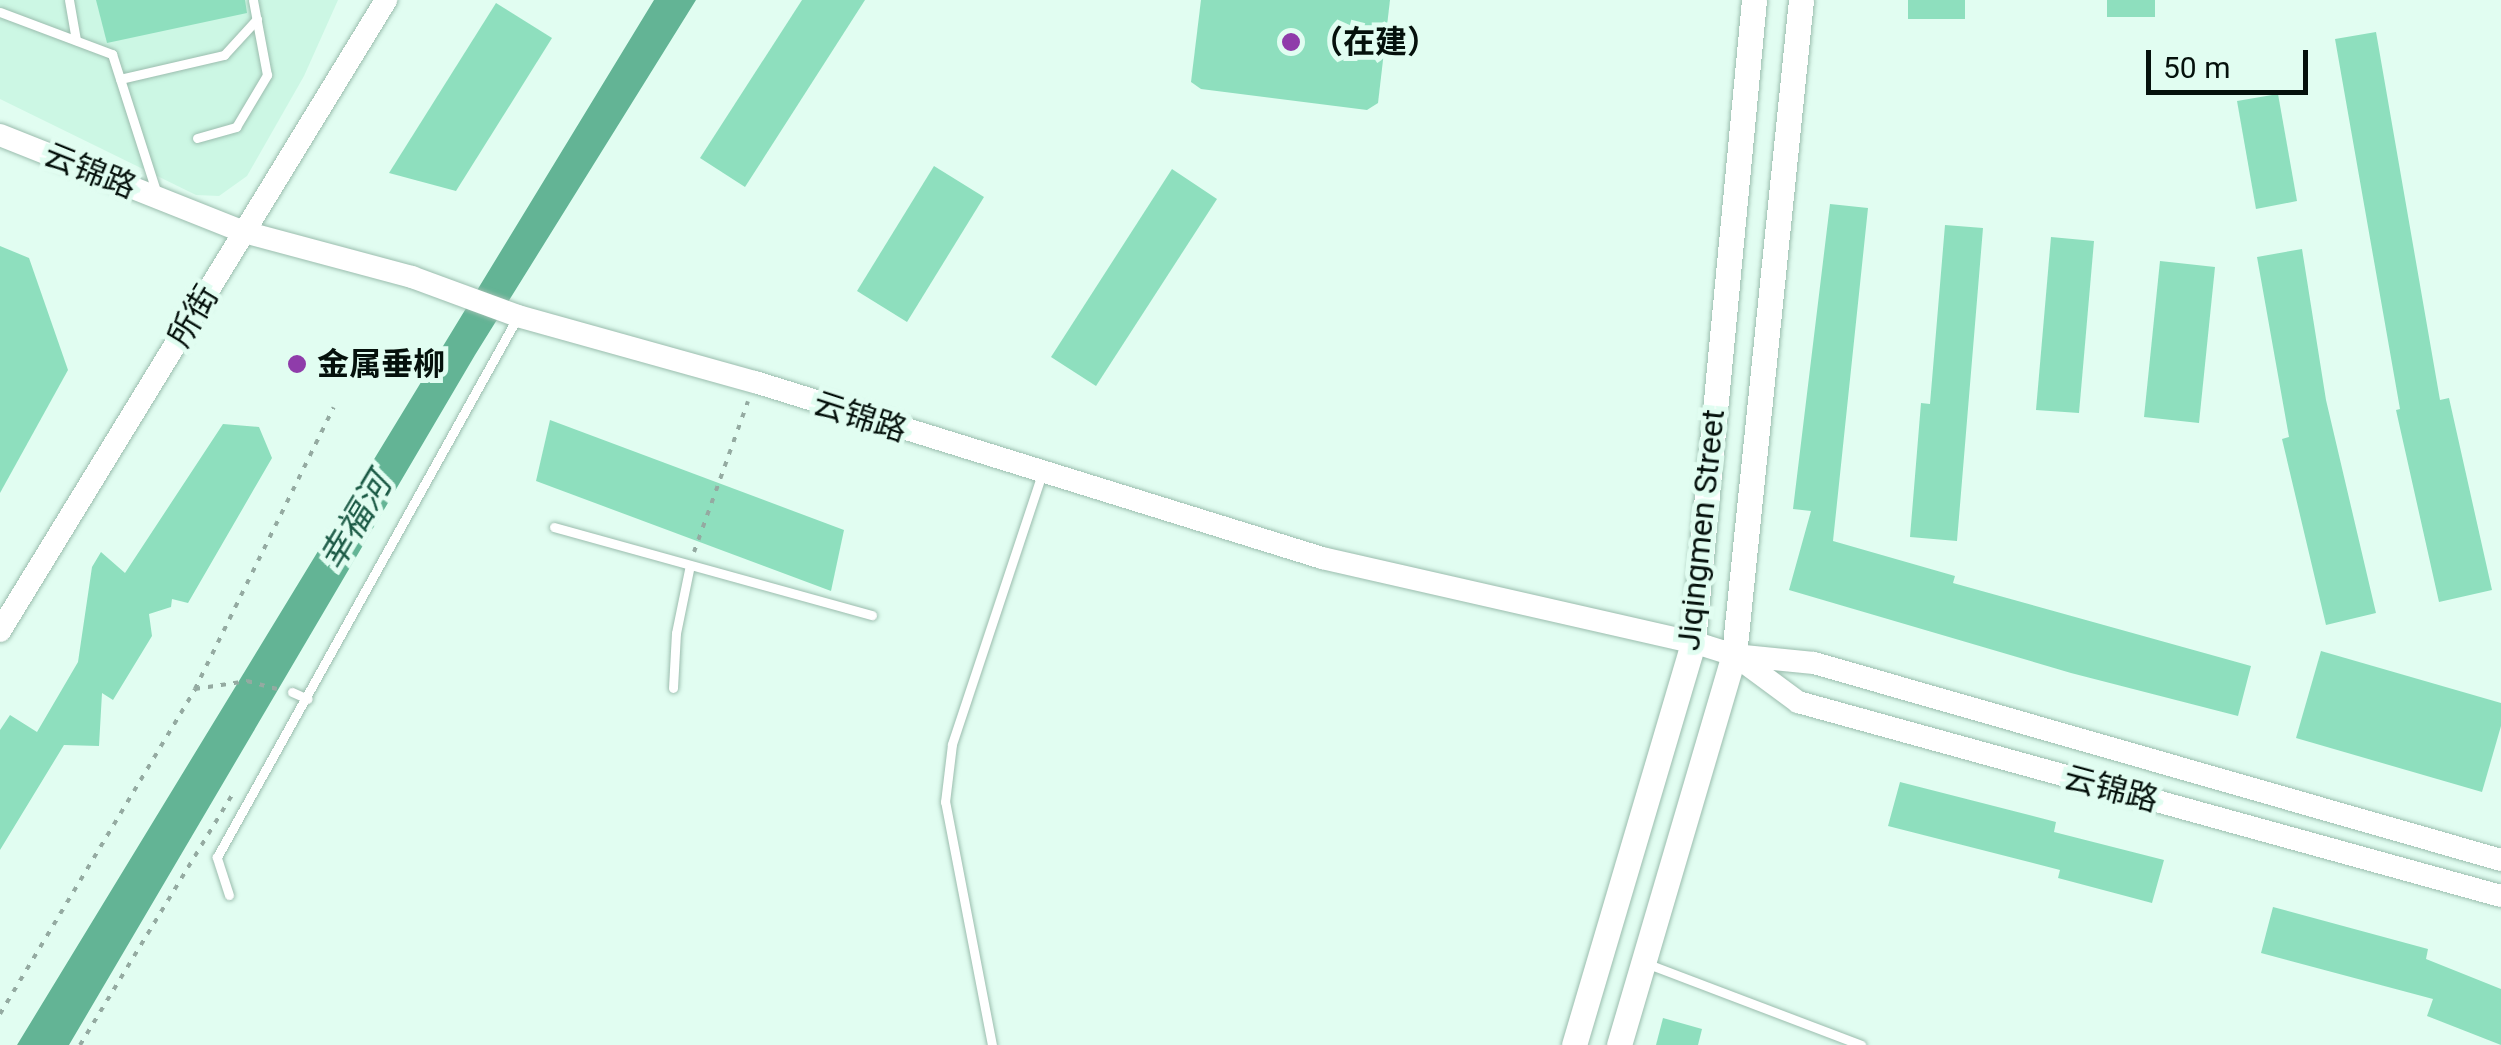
<!DOCTYPE html>
<meta charset="utf-8">
<style>
body{margin:0}
#map{position:relative;width:2501px;height:1045px;overflow:hidden;background:#e1fdf1;font-family:Roboto,"Noto Sans SC",sans-serif}
div>[style]{position:absolute}
[style*='--x']{left:calc(var(--x)*1px);top:calc(var(--y)*1px);width:calc(var(--w)*1px);rotate:calc(var(--a)*1deg)}
.built>*{inset:0;background:#ccf7e4}
.water>*{inset:0;background:#63b495}
.building>*{inset:0;background:#8edfbe}
.path>*{height:4px;margin-top:-2px;transform-origin:0;background:repeating-linear-gradient(90deg,#94aaa1 0 5px,transparent 0 13px)}
.roads{filter:drop-shadow(0 0 2px #9bbdae) drop-shadow(0 0 2px #9bbdae)}
.service>*{height:9px;margin:-4.5px;padding:0 4.5px;transform-origin:4.5px;border-radius:4.5px;background:#fff}
.tertiary>*{height:22px;margin:-11px;padding:0 11px;transform-origin:11px;border-radius:11px;background:#fff}
.secondary>*{height:25px;margin:-12.5px;padding:0 12.5px;transform-origin:12.5px;border-radius:12.5px;background:#fff}
.dots>*{width:28px;height:28px;translate:-50% -50%;box-sizing:border-box;border:5px solid #e1fdf1;border-radius:50%}
span{translate:-50% -50%;white-space:nowrap;text-align:center;line-height:1.15;-webkit-text-stroke:10px #e1fdf1;paint-order:stroke}
.poi-label{font-size:32px;color:#05110c;font-weight:700}
.left{translate:0 -50%;text-align:left}
.street-label{font-size:32px;color:#05110c}
.water-label{font-size:35px;color:#1b5a45;font-style:italic}
.scale{position:absolute;left:2146px;top:50px;width:162px;height:45px;box-sizing:border-box;border:5px solid #05110c;border-top:0;padding-left:12px;font-size:30px;line-height:35px;white-space:nowrap;color:#05110c;-webkit-text-stroke:8px #e1fdf1;paint-order:stroke}
</style>
<div id="map">
<div class="built">
<div style="clip-path:polygon(0 0,338px 0,304px 76px,247px 176px,219px 196px,196px 195px,0 99px)"></div>
</div>
<div class="water">
<div style="clip-path:polygon(654px 0,696px 0,475px 355px,69px 1045px,17px 1045px)"></div>
</div>
<div class="building">
<div style="clip-path:polygon(96px 0,245px 0,247px 13px,107px 43px)"></div>
<div style="clip-path:polygon(802px 0,865px 0,745px 187px,700px 158px)"></div>
<div style="clip-path:polygon(1201px 0,1390px 0,1378px 103px,1367px 110px,1201px 89px,1191px 82px)"></div>
<div style="clip-path:polygon(1908px 0,1965px 0,1965px 19px,1908px 19px)"></div>
<div style="clip-path:polygon(2107px 0,2155px 0,2155px 17px,2107px 17px)"></div>
<div style="clip-path:polygon(496px 3px,552px 38px,456px 191px,389px 173px)"></div>
<div style="clip-path:polygon(2376px 32px,2440px 400px,2449px 398px,2492px 590px,2439px 602px,2396px 410px,2400px 409px,2335px 39px)"></div>
<div style="clip-path:polygon(2278px 94px,2297px 201px,2256px 209px,2237px 101px)"></div>
<div style="clip-path:polygon(934px 166px,984px 197px,907px 322px,857px 291px)"></div>
<div style="clip-path:polygon(1172px 169px,1217px 199px,1096px 386px,1051px 357px)"></div>
<div style="clip-path:polygon(1830px 204px,1868px 208px,1833px 541px,1955px 576px,1953px 583px,2251px 666px,2238px 716px,2071px 673px,1789px 590px,1811px 511px,1793px 509px)"></div>
<div style="clip-path:polygon(1945px 225px,1983px 228px,1957px 541px,1910px 537px,1921px 403px,1930px 404px)"></div>
<div style="clip-path:polygon(2051px 237px,2094px 241px,2079px 413px,2036px 410px)"></div>
<div style="clip-path:polygon(0 246px,29px 258px,68px 370px,0 493px)"></div>
<div style="clip-path:polygon(2302px 249px,2326px 400px,2376px 613px,2326px 625px,2282px 439px,2289px 437px,2257px 257px)"></div>
<div style="clip-path:polygon(2160px 261px,2215px 267px,2199px 423px,2144px 417px)"></div>
<div style="clip-path:polygon(550px 420px,844px 530px,831px 591px,536px 481px)"></div>
<div style="clip-path:polygon(223px 424px,259px 427px,272px 458px,188px 603px,172px 599px,171px 607px,149px 614px,152px 636px,113px 700px,102px 693px,99px 746px,64px 745px,0 850px,0 730px,10px 715px,37px 732px,78px 662px,92px 567px,101px 552px,125px 573px)"></div>
<div style="clip-path:polygon(2321px 651px,2501px 703px,2501px 726px,2482px 792px,2296px 738px)"></div>
<div style="clip-path:polygon(1900px 782px,2056px 822px,2054px 832px,2164px 860px,2152px 903px,2058px 878px,2060px 870px,1888px 826px)"></div>
<div style="clip-path:polygon(2273px 907px,2428px 949px,2426px 959px,2501px 989px,2501px 1045px,2427px 1016px,2433px 999px,2261px 953px)"></div>
<div style="clip-path:polygon(1663px 1018px,1702px 1029px,1698px 1045px,1656px 1045px)"></div>
</div>
<div class="path">
<div style="--x:694;--y:552;--w:160;--a:-70.3"></div>
<div style="--x:195;--y:689;--w:53;--a:-8.7"></div>
<div style="--x:247;--y:681;--w:31;--a:15"></div>
<div style="--x:0;--y:1014;--w:379;--a:-59"></div>
<div style="--x:195;--y:689;--w:314;--a:-63.8"></div>
<div style="--x:80;--y:1045;--w:295;--a:-58.7"></div>
</div>
<div class="roads">
<div class="service">
<div style="--x:69;--y:0;--w:41;--a:80.1"></div>
<div style="--x:0;--y:12;--w:120;--a:20.6"></div>
<div style="--x:112;--y:54;--w:147;--a:72.2"></div>
<div style="--x:120;--y:79;--w:107;--a:-13"></div>
<div style="--x:224;--y:55;--w:49;--a:-47.5"></div>
<div style="--x:197;--y:138;--w:41;--a:-15.8"></div>
<div style="--x:236;--y:127;--w:61;--a:-59.2"></div>
<div style="--x:267;--y:75;--w:76;--a:-100.6"></div>
<div style="--x:554;--y:527;--w:330;--a:15.5"></div>
<div style="--x:673;--y:688;--w:55;--a:-86.9"></div>
<div style="--x:676;--y:633;--w:69;--a:-78.4"></div>
<div style="--x:292;--y:692;--w:17;--a:24"></div>
<div style="--x:229;--y:895;--w:40;--a:-108"></div>
<div style="--x:217;--y:857;--w:617;--a:-60.9"></div>
<div style="--x:1648;--y:964;--w:228;--a:20.8"></div>
<div style="--x:992;--y:1045;--w:248;--a:-100.9"></div>
<div style="--x:945;--y:802;--w:58;--a:-83.1"></div>
<div style="--x:952;--y:744;--w:285;--a:-71.6"></div>
</div>
<div class="tertiary">
<div style="--x:0;--y:135;--w:263;--a:21.7"></div>
<div style="--x:244;--y:232;--w:174;--a:15"></div>
<div style="--x:412;--y:277;--w:113;--a:20.2"></div>
<div style="--x:518;--y:316;--w:246;--a:15.6"></div>
<div style="--x:755;--y:382;--w:594;--a:17.24"></div>
<div style="--x:1322;--y:558;--w:380;--a:12.8"></div>
<div style="--x:1693;--y:642;--w:43;--a:17.6"></div>
<div style="--x:1734;--y:655;--w:80;--a:5.7"></div>
<div style="--x:1814;--y:663;--w:715;--a:16"></div>
<div style="--x:0;--y:631;--w:740;--a:-58.54"></div>
<div style="--x:1737;--y:657;--w:76;--a:36.4"></div>
<div style="--x:1798;--y:702;--w:729;--a:15.43"></div>
</div>
<div class="secondary">
<div style="--x:1574;--y:1045;--w:420;--a:-73.5"></div>
<div style="--x:1693;--y:642;--w:645;--a:-84.57"></div>
<div style="--x:1619;--y:1045;--w:407;--a:-73.6"></div>
<div style="--x:1734;--y:655;--w:658;--a:-84.16"></div>
</div>
</div>
<div class="dots">
<div style="left:1291px;top:42px;background:#8f3caa"></div>
<div style="left:297px;top:364px;background:#8f3caa"></div>
</div>
<div class="poi-label">
<span class="left" style="left:1311px;top:42px">（在建）</span>
<span class="left" style="left:317px;top:364px">金属垂柳</span>
</div>
<div class="street-label">
<span style="left:90px;top:171px;rotate:22deg">云锦路</span>
<span style="left:193px;top:316px;rotate:-59deg">所街</span>
<span style="left:860px;top:417px;rotate:18deg">云锦路</span>
<span style="left:1701px;top:530px;rotate:-84deg">Jiqingmen Street</span>
<span style="left:2111px;top:789px;rotate:15deg">云锦路</span>
</div>
<div class="water-label">
<span style="left:356px;top:522px;rotate:-59deg">幸福河</span>
</div>
<div class="scale">50 m</div>
</div>
